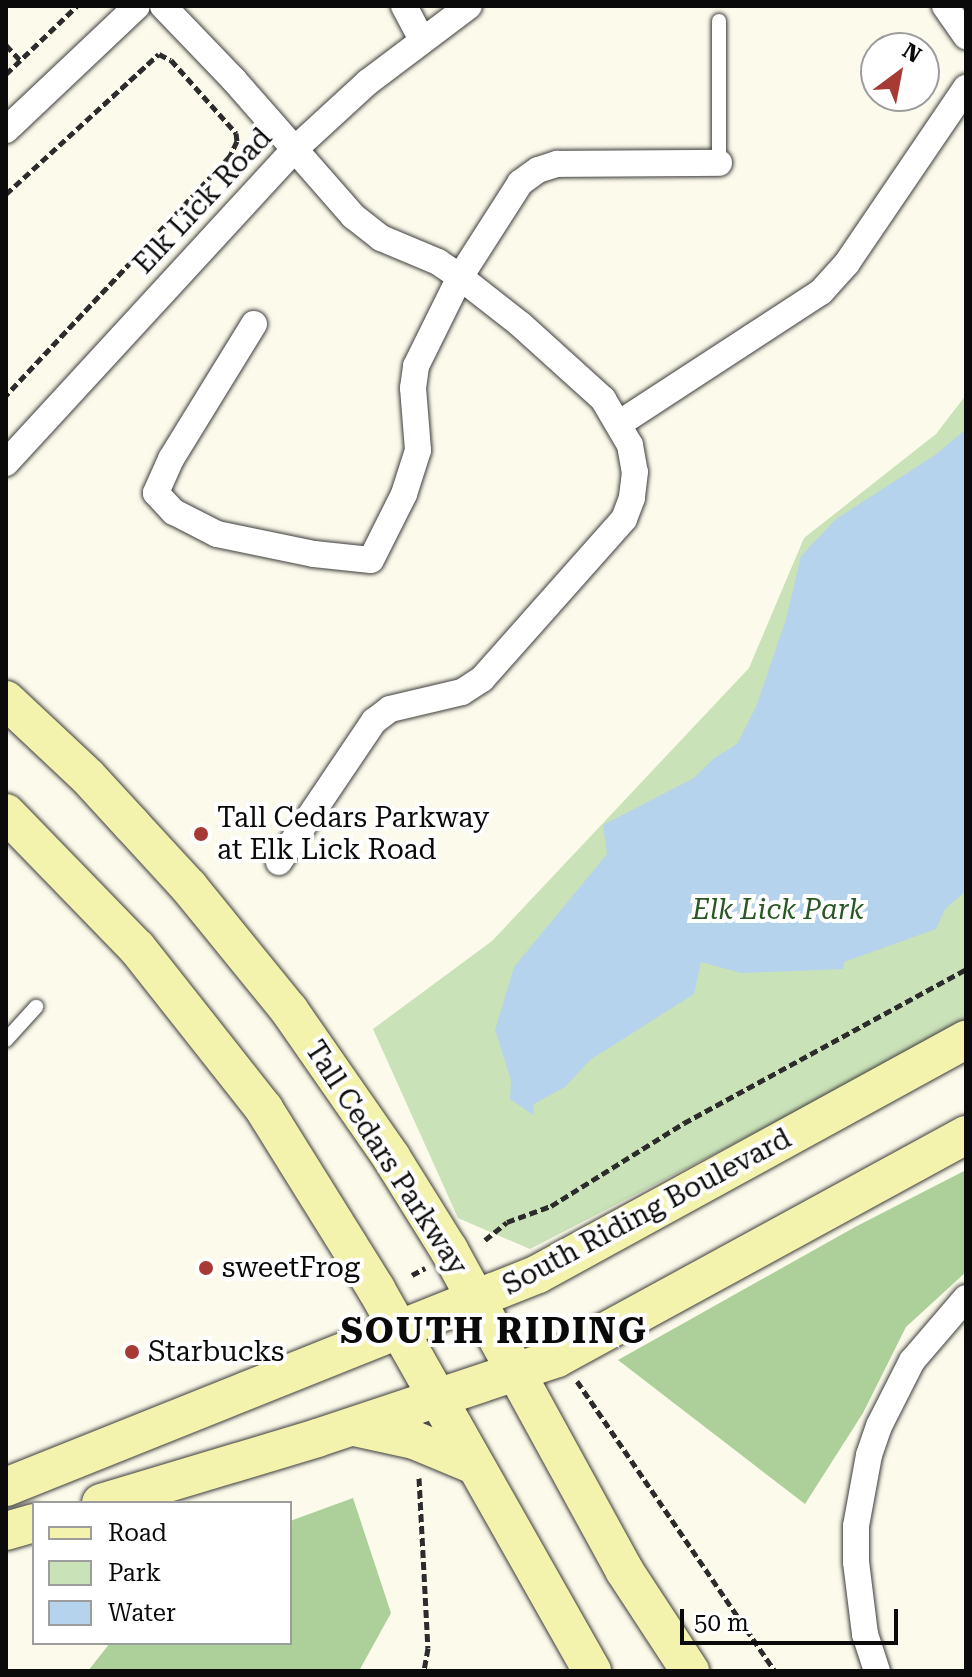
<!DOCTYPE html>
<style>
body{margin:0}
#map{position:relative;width:972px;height:1677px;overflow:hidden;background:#fcfaea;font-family:"Roboto Serif",serif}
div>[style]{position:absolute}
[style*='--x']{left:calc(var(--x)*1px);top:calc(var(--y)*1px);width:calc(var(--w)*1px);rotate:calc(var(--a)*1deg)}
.green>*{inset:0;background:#cae2b8}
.forest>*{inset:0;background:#add09a}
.water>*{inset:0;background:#b5d3ed}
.path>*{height:5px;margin-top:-2.5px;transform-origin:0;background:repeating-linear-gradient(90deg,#2c2c2c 0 8px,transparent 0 12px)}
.roads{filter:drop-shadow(0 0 2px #3d3d3d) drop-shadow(0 0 2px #3d3d3d)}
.lane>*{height:14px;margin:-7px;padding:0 7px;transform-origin:7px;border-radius:7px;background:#fff}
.street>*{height:26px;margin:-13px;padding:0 13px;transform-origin:13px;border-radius:13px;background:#fff}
.secondary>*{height:38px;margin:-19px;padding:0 19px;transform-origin:19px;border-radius:19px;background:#f4f3ad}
.dots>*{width:22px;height:22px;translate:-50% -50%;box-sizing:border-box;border:4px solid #fff;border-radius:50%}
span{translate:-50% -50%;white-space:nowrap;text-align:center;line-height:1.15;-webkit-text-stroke:8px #fff;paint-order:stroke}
.street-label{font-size:28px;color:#0a0a0a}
.poi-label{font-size:28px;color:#0a0a0a}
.left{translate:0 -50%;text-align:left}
.park-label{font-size:28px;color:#2a5824;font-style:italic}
.district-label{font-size:36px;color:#0a0a0a;font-weight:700;letter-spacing:2px}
.frame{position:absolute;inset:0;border:8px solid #0a0a0a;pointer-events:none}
.legend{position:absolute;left:32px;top:1501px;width:260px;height:144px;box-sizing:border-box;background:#fff;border:2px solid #9d9d9d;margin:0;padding:10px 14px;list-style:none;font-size:24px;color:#0a0a0a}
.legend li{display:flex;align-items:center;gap:16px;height:40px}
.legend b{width:40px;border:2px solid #9d9d9d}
.north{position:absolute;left:860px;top:32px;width:80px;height:80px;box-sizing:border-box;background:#fff;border:2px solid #9d9d9d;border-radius:50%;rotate:32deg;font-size:22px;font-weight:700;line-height:32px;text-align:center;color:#0a0a0a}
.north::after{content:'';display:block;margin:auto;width:28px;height:36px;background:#a73a35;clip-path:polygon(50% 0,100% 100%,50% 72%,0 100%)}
.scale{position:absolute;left:680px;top:1609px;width:218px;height:36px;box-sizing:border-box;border:4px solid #0a0a0a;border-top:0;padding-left:10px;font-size:24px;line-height:28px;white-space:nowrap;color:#0a0a0a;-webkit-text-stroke:6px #fff;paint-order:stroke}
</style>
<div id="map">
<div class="green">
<div style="clip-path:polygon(966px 395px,966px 1024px,530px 1249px,458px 1218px,373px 1029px,492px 941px,749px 668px,804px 538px,936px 434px)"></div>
</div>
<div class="forest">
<div style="clip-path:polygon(966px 1170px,966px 1272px,906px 1327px,863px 1413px,805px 1504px,618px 1360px,855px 1227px)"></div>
<div style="clip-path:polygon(353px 1498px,391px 1613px,359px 1671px,88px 1671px,110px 1643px,290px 1643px,290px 1521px)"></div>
</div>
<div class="water">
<div style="clip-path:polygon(966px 429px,966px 891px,945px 909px,936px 929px,844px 962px,843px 969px,741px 973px,701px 962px,694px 994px,590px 1060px,565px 1087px,534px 1104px,533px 1115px,510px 1099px,511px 1080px,495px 1030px,514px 967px,607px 854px,603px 825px,694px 778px,713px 759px,737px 744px,756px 707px,786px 619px,801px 556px,836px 519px,935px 455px)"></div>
</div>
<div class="path">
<div style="--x:6;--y:45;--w:22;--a:47"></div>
<div style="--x:6;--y:74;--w:98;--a:-43.8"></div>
<div style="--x:6;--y:194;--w:207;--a:-42.5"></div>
<div style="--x:159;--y:54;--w:13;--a:27"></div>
<div style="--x:171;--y:60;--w:98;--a:48.3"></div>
<div style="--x:236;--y:133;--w:8;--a:83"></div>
<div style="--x:237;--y:141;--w:17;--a:115"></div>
<div style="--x:230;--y:156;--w:328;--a:133.1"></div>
<div style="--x:485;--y:1240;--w:28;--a:-39"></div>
<div style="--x:507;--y:1222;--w:47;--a:-20"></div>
<div style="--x:551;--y:1206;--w:157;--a:-32"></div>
<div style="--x:684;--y:1123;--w:321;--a:-28.6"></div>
<div style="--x:412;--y:1275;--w:15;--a:-28"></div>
<div style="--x:577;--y:1381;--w:351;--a:55.7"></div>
<div style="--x:419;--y:1478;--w:170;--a:87"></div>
<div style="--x:428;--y:1648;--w:23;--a:100"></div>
</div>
<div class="roads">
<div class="lane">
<div style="--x:719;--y:163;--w:142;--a:-90"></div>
<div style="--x:6;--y:1040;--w:45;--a:-47.7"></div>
</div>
<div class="street">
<div style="--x:163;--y:6;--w:103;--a:46.2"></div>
<div style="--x:234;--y:80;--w:181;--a:48.8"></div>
<div style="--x:353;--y:216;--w:36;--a:38"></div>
<div style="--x:381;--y:238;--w:62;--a:22.8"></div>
<div style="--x:438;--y:262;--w:27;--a:34"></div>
<div style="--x:460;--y:277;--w:76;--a:38.1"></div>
<div style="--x:520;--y:324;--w:112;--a:42.1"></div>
<div style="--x:603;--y:399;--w:53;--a:59.6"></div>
<div style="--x:630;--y:445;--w:27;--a:80"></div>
<div style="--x:635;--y:472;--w:26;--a:97"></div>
<div style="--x:632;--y:498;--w:22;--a:111"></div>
<div style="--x:624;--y:519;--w:214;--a:131.6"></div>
<div style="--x:482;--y:679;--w:24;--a:147"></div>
<div style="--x:462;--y:692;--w:74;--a:166.7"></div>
<div style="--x:390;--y:709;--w:20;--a:143"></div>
<div style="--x:374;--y:721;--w:170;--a:124"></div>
<div style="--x:404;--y:6;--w:36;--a:62"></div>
<div style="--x:945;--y:6;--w:37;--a:55"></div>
<div style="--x:6;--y:130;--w:180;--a:-43.4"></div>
<div style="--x:254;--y:324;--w:158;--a:121.6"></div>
<div style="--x:171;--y:459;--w:37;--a:114"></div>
<div style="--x:156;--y:493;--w:26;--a:47"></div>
<div style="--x:174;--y:512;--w:48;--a:27.1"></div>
<div style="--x:217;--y:534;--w:99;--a:11.7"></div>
<div style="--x:314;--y:554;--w:57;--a:6"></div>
<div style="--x:371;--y:560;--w:74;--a:-63.4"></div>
<div style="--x:404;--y:494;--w:46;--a:-72.3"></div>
<div style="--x:418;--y:450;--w:62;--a:-94.6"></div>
<div style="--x:413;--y:388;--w:22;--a:-82"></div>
<div style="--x:416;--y:366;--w:99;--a:-63.7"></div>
<div style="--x:460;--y:277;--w:112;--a:-57.4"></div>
<div style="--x:520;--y:183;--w:22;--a:-36"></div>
<div style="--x:538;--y:170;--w:20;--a:-18"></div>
<div style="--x:557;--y:164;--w:162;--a:-0.4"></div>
<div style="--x:620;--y:423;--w:240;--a:-33.1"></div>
<div style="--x:821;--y:292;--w:39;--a:-48"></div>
<div style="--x:847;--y:263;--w:212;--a:-55.8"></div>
<div style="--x:6;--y:463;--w:425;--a:-47.4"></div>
<div style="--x:294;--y:150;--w:100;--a:-42.6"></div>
<div style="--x:368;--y:82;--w:126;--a:-37"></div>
<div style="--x:877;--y:1671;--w:39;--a:-108"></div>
<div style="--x:865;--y:1634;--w:73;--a:-97.1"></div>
<div style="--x:856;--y:1562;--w:36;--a:-90"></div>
<div style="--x:856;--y:1526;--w:72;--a:-79.6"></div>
<div style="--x:869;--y:1455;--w:31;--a:-71"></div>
<div style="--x:879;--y:1426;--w:73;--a:-63.1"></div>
<div style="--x:912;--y:1361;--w:83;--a:-49.4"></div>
</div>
<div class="secondary">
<div style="--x:6;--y:700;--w:112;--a:43.2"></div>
<div style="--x:88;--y:777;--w:65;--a:47.5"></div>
<div style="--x:132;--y:825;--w:84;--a:47.4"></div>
<div style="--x:189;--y:887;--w:159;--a:50.9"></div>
<div style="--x:289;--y:1010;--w:179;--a:55.2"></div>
<div style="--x:391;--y:1157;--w:110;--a:58.1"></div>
<div style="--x:449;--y:1250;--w:365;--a:61.3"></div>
<div style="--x:624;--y:1570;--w:121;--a:56.8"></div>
<div style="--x:6;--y:813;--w:188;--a:45.9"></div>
<div style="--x:137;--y:948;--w:205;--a:51.7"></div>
<div style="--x:264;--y:1109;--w:212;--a:58.1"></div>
<div style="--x:376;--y:1289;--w:439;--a:60.5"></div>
<div style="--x:354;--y:1427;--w:61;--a:12.2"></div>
<div style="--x:414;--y:1440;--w:65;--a:22.6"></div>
<div style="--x:6;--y:1487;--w:573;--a:-21.82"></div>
<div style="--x:538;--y:1274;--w:488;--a:-28.7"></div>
<div style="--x:101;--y:1503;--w:226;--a:-16.7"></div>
<div style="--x:317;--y:1438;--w:253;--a:-18.4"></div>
<div style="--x:557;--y:1358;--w:466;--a:-28.6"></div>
<div style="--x:6;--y:1531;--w:29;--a:-16"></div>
</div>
</div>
<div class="dots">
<div style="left:201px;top:834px;background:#a73a35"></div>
<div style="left:206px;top:1268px;background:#a73a35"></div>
<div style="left:132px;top:1352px;background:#a73a35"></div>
</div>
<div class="street-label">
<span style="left:203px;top:201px;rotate:-47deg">Elk Lick Road</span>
<span style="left:386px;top:1158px;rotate:57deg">Tall Cedars Parkway</span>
<span style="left:647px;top:1212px;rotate:-28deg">South Riding Boulevard</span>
</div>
<div class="poi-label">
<span class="left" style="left:217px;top:834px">Tall Cedars Parkway<br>at Elk Lick Road</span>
<span class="left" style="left:222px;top:1268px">sweetFrog</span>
<span class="left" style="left:148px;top:1352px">Starbucks</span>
</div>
<div class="park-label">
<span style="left:778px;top:910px">Elk Lick Park</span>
</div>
<div class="district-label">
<span style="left:494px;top:1332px">SOUTH RIDING</span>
</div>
<div class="frame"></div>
<ul class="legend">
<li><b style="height:10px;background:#f4f3ad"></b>Road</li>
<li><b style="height:22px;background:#cae2b8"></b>Park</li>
<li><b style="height:22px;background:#b5d3ed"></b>Water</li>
</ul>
<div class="north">N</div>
<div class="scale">50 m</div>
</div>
